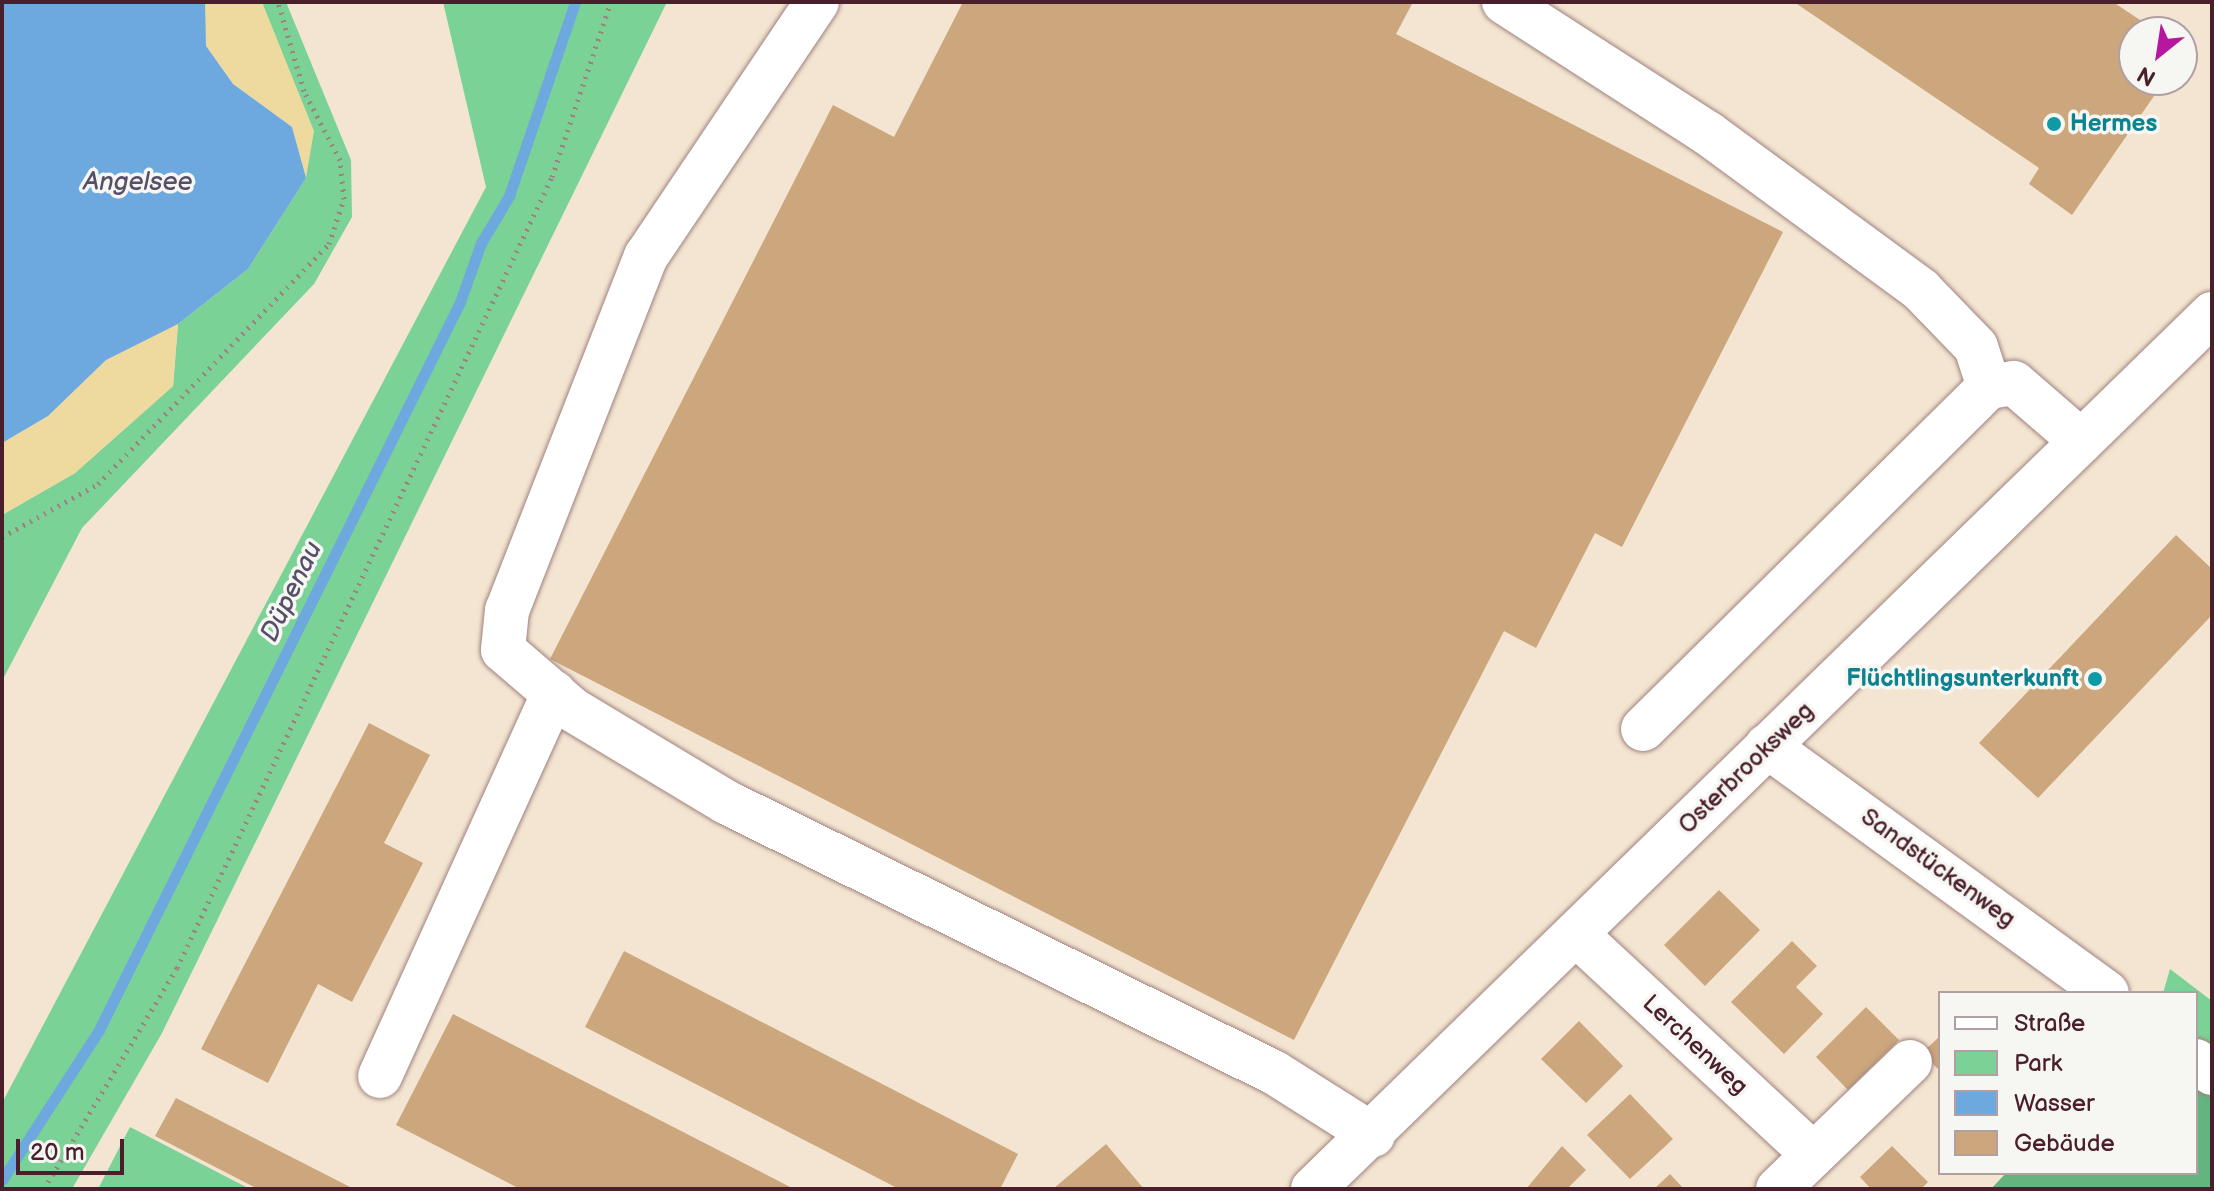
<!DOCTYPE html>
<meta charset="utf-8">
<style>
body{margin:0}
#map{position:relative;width:2214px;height:1191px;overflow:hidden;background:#f4e5d2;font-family:"Balsamiq Sans",sans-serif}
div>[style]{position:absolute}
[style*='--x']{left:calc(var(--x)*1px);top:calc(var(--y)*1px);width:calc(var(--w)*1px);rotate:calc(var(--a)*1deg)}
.green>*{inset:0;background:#7bd296}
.forest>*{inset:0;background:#64b47f}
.sand>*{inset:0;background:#eeda9e}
.water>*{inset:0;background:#6da9de}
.stream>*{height:11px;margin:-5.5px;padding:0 5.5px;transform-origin:5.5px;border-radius:5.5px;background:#6da9de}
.building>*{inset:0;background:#cca67c}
.path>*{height:5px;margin-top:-2.5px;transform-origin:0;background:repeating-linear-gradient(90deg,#9f827e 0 2px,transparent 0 8px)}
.roads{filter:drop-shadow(0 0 2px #9f827e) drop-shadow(0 0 2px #9f827e)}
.minor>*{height:44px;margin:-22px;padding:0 22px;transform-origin:22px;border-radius:22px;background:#fff}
.dots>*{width:22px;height:22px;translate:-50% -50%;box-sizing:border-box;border:4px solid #f6f6f2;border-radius:50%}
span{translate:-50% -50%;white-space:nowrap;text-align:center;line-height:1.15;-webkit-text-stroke:7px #f6f6f2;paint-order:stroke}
.culture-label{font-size:24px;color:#0d838f;font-weight:700}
.left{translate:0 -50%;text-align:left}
.right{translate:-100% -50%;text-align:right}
.street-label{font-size:24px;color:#4a1f2b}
.water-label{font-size:26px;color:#564f6a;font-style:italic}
.frame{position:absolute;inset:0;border:4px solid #4a1f2b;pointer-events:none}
.legend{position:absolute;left:1938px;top:991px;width:260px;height:184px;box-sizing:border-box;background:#f6f6f2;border:2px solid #b1a0a2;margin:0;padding:10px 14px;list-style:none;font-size:24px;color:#4a1f2b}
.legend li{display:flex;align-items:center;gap:16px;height:40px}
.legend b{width:40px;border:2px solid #b1a0a2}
.north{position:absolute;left:2118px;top:16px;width:80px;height:80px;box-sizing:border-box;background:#f6f6f2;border:2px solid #b1a0a2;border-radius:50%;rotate:210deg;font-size:22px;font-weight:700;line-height:32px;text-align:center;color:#4a1f2b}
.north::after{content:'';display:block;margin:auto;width:28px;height:36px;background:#b5179e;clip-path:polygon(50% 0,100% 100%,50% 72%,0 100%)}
.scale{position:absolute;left:16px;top:1139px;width:108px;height:36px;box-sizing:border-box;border:4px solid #4a1f2b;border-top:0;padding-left:10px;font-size:24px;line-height:28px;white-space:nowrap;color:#4a1f2b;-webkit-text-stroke:6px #f6f6f2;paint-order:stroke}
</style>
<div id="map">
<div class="green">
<div style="clip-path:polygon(262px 2px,286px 2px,351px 160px,352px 217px,314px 284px,82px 528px,2px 681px,2px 515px,75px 473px,173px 386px,178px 324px,248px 269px,306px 178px)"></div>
<div style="clip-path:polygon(443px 2px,667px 2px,162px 1033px,72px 1189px,2px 1189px,2px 1103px,486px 187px)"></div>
<div style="clip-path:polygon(2170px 969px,2212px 1001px,2212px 1050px,2196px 1037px,2196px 993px,2163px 993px)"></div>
<div style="clip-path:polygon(130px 1127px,250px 1189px,98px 1189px)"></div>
</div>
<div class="forest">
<div style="clip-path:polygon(2196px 1077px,2212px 1090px,2212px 1189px,1991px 1189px,2006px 1173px,2196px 1173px)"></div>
</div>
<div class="sand">
<div style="clip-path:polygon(205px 2px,262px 2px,314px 131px,306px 178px,292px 127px,233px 84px,205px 46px)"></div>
<div style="clip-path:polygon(178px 324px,173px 386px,75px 473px,2px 515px,2px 443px,48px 416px,106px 360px)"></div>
</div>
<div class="water">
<div style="clip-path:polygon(2px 2px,205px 2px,206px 46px,233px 84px,292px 127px,306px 178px,248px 269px,178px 324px,106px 360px,48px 416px,2px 443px)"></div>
</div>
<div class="stream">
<div style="--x:2;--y:1180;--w:179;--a:-57.1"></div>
<div style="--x:99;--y:1030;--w:813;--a:-63.62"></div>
<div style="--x:460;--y:302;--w:63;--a:-70.4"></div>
<div style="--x:481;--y:243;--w:55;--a:-59.2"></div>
<div style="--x:509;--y:196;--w:205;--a:-71.2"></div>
</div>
<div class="building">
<div style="clip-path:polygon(963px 2px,1413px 2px,1396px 34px,1783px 232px,1622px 547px,1595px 533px,1536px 648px,1504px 631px,1294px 1040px,550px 659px,833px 105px,894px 137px)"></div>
<div style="clip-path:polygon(1794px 2px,2113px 2px,2158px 32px,2134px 32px,2134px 80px,2165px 80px,2072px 215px,2029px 184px,2039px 168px)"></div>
<div style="clip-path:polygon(2176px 535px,2212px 569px,2212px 615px,2038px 798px,1979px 743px)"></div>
<div style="clip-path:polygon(369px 723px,430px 755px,384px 843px,423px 863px,352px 1002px,318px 984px,268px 1083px,201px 1049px)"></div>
<div style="clip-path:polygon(1719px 890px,1760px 930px,1705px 986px,1664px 945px)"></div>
<div style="clip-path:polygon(1792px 941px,1817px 966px,1796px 987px,1823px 1014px,1784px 1054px,1731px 1002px)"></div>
<div style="clip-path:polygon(624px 951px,1018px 1154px,1000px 1189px,899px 1189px,585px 1027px)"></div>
<div style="clip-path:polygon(1866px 1007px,1899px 1040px,1848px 1090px,1816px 1057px)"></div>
<div style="clip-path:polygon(453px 1014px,794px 1189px,520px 1189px,396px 1125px)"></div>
<div style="clip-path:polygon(1579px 1021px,1623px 1066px,1586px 1103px,1541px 1059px)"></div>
<div style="clip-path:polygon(1940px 1036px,1940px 1071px,1922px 1053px)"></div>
<div style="clip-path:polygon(1630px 1094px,1673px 1139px,1630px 1179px,1587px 1135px)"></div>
<div style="clip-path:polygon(176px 1098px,354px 1189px,258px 1189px,155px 1136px)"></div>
<div style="clip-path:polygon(1106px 1144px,1144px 1189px,1053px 1189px)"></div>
<div style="clip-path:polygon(1562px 1146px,1586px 1170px,1567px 1189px,1526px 1189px)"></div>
<div style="clip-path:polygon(1892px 1146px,1928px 1182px,1921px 1189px,1871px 1189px,1860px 1177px)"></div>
<div style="clip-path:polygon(1670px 1174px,1684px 1189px,1654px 1189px)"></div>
</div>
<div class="path">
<div style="--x:2;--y:537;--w:110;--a:-28.9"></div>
<div style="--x:98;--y:484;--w:333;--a:-46.1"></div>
<div style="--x:329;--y:244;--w:47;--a:-71.6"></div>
<div style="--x:344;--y:199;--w:39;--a:-96"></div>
<div style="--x:340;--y:160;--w:78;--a:-117.6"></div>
<div style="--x:304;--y:91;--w:93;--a:-106.3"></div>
<div style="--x:44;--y:1189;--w:258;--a:-59"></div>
<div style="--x:177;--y:968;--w:875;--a:-64.64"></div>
<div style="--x:552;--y:177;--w:185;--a:-71.4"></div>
</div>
<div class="roads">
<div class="minor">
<div style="--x:817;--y:2;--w:306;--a:123.9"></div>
<div style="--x:646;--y:256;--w:380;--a:111.4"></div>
<div style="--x:507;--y:610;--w:40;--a:95.7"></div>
<div style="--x:503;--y:650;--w:92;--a:40.6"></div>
<div style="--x:573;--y:710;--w:179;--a:31"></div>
<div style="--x:726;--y:802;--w:612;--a:26.27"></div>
<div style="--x:1275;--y:1073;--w:116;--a:32.3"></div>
<div style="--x:1504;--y:2;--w:244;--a:32.8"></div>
<div style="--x:1709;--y:134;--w:263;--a:36.3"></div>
<div style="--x:1921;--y:290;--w:79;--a:46"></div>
<div style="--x:1976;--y:347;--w:42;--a:72"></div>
<div style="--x:1643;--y:729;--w:486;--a:-44.7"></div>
<div style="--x:1989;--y:387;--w:25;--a:-9"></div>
<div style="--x:2014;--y:383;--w:89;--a:40.9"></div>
<div style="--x:1767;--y:746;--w:420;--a:36"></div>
<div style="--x:1577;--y:935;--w:322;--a:42.9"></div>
<div style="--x:2196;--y:1061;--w:20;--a:37"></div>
<div style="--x:380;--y:1076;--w:421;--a:-65.6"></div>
<div style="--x:1313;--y:1189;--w:1255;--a:-44.22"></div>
<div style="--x:1778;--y:1189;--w:183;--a:-43.9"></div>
</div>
</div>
<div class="dots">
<div style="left:2054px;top:124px;background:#0f9aa8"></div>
<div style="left:2095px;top:679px;background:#0f9aa8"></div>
</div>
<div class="culture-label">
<span class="left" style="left:2070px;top:124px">Hermes</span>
<span class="right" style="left:2079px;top:679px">Flüchtlingsunterkunft</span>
</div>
<div class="street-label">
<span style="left:1746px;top:768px;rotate:-44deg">Osterbrooksweg</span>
<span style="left:1938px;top:868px;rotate:36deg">Sandstückenweg</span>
<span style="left:1695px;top:1045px;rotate:43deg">Lerchenweg</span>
</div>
<div class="water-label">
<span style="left:138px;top:183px">Angelsee</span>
<span style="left:292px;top:592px;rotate:-64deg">Düpenau</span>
</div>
<div class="frame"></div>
<ul class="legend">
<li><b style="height:10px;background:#fff"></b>Straße</li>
<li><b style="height:22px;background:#7bd296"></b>Park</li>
<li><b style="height:22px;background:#6da9de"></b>Wasser</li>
<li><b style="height:22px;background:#cca67c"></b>Gebäude</li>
</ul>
<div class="north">N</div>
<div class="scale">20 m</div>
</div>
